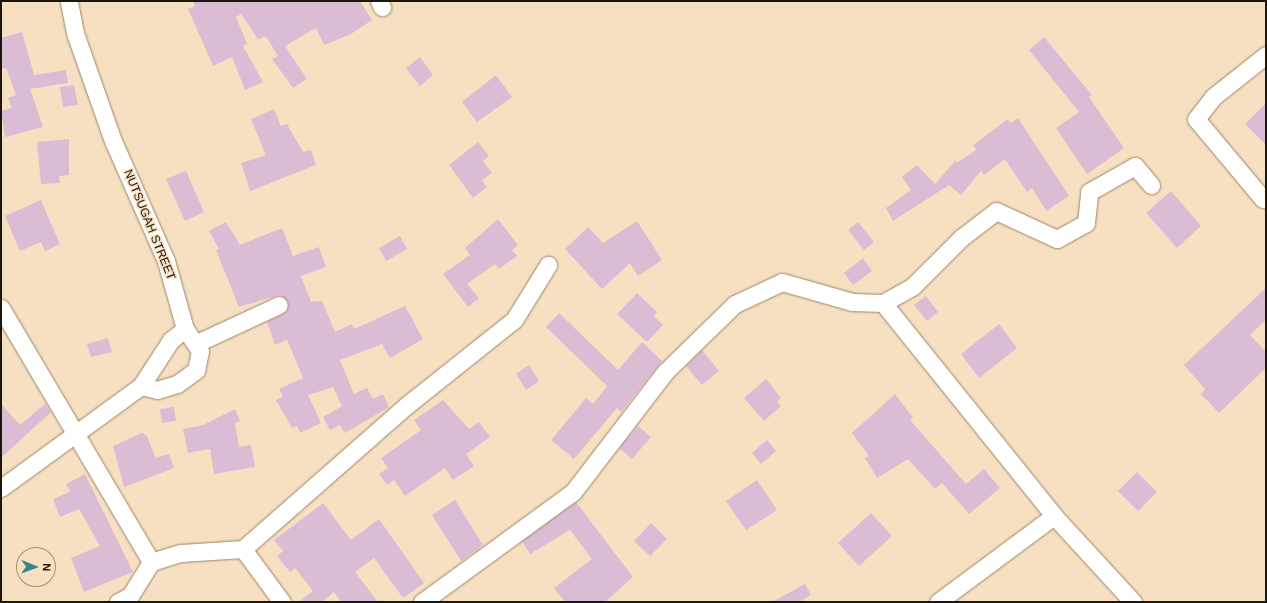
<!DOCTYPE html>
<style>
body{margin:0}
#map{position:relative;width:1267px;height:603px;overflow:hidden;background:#f7e0c1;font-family:Helvetica,sans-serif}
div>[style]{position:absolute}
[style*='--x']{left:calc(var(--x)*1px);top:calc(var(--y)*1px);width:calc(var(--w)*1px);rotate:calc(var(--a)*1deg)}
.building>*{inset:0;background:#dbbcd5}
.roads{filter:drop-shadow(0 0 1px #9b8669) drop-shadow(0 0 1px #9b8669)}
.street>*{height:17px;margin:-8.5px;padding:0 8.5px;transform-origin:8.5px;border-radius:8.5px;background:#fff}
span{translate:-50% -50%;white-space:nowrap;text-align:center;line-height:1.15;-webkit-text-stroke:3px #f7e0c1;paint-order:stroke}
.street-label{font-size:12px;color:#1e160b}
.frame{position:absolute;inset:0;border:2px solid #1e160b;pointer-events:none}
.north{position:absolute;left:16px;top:547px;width:40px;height:40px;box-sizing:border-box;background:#f7e0c1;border:1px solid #a08f78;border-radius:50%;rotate:91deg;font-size:11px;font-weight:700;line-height:16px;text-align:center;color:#1e160b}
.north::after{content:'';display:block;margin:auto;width:14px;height:18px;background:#3d8687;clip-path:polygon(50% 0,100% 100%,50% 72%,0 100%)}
</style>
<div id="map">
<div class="building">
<div style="clip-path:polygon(193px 1px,360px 1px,372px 20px,351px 34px,324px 45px,316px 28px,285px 46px,307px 79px,293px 88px,272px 59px,278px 56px,266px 36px,258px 39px,241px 14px,236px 17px,247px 44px,243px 46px,263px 82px,245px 90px,232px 57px,213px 66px,188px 9px,195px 6px)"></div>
<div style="clip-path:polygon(22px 32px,34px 75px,66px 70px,68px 83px,30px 89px,43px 127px,5px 137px,1px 111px,12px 108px,8px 98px,16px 95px,6px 68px,1px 69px,1px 38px)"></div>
<div style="clip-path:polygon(1044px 37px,1092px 95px,1089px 97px,1124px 148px,1087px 174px,1056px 128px,1079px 112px,1029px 50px)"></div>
<div style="clip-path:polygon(420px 57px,433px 75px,420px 86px,406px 68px)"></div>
<div style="clip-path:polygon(496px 75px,512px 97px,477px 122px,462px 102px)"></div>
<div style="clip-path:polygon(74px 85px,78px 105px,63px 107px,60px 87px)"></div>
<div style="clip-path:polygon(1266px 103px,1266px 145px,1245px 124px)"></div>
<div style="clip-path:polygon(274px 109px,281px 126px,287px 124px,303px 152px,311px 150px,316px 165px,250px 191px,241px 163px,264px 156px,265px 153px,251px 119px)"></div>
<div style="clip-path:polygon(1018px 118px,1069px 196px,1046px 211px,1032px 188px,1027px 192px,1005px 159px,984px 175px,981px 171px,961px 195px,949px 185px,893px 221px,886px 208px,911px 190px,902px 177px,917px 165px,935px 184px,955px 161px,957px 163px,976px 150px,973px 145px,1008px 119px,1011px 123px)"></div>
<div style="clip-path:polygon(69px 139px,69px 175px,59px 176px,60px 183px,41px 184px,37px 142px)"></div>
<div style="clip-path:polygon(478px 142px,489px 156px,483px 161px,492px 173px,482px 180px,487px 187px,473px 198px,449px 165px)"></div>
<div style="clip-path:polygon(186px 171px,204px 212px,185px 221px,166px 179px)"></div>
<div style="clip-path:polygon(1171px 191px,1201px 226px,1177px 248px,1146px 213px)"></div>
<div style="clip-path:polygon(41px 200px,60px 244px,45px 251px,41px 242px,20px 251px,5px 216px)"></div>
<div style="clip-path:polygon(498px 219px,518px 245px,512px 250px,517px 256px,499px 269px,495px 264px,467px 284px,479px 298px,468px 307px,443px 274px,470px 255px,465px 248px)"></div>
<div style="clip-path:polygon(637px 221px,662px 260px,638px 276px,630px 263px,602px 289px,565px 249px,588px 227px,603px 243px)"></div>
<div style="clip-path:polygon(226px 222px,240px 245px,282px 228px,293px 256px,319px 247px,326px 267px,301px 276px,311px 302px,322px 301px,335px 332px,352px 324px,354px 329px,405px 306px,423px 339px,390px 358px,382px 344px,340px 360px,354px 394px,367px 388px,373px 399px,383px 394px,389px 407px,345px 433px,340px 425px,330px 430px,323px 417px,342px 406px,333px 387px,308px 395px,321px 423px,300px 433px,297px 426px,292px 428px,276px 400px,283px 397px,279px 389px,303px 378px,287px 340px,275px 345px,267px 322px,287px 311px,288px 301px,280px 295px,239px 307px,216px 250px,219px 249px,209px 231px)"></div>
<div style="clip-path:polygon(858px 222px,874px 242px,864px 250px,848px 230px)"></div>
<div style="clip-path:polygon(400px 236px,407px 249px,386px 261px,379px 248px)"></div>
<div style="clip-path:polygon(863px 258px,872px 271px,853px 285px,844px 273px)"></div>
<div style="clip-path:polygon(1266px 288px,1266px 320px,1250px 335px,1266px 352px,1266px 368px,1219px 413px,1201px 394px,1205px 389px,1184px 365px)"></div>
<div style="clip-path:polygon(637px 293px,657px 312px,654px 316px,663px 325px,647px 342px,617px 314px)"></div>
<div style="clip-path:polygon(926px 296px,938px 312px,927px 321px,914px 305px)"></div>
<div style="clip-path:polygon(559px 313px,618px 370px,642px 342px,662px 361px,621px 412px,617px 408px,574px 459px,551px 440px,586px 398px,593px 404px,607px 386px,546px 327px)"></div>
<div style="clip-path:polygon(999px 324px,1017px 348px,979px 378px,961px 354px)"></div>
<div style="clip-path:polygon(108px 338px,112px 352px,91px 357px,87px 344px)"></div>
<div style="clip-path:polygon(702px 350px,719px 371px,702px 385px,686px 366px)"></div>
<div style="clip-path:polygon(529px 365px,539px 381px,526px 390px,516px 374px)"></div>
<div style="clip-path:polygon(766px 379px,781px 398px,777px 402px,781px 406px,764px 421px,744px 398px)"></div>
<div style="clip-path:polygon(895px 394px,913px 418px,910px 420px,966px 484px,984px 469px,1000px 488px,969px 514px,942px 483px,935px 489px,908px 459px,877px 478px,865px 458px,869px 456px,852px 433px)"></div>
<div style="clip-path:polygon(443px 400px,469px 429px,479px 422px,490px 437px,466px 454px,474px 466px,453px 480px,445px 468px,405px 496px,394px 480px,387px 485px,379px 474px,388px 468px,381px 458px,421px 430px,414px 420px)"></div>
<div style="clip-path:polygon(1px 404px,20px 425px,45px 404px,51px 412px,1px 458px)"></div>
<div style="clip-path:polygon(174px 407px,176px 421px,162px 423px,160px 409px)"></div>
<div style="clip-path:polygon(235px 409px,240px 421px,235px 423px,239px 447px,251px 445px,255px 467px,214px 474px,210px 449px,188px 453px,183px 429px,203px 425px)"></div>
<div style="clip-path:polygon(638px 426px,651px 437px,632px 459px,619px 448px)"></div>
<div style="clip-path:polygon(142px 433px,147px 436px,156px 458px,169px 454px,174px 468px,124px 487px,113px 446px)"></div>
<div style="clip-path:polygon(767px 440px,776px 451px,761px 464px,752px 453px)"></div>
<div style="clip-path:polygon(1137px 472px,1157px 492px,1138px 511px,1118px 491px)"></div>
<div style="clip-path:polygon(85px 474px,133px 572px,84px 592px,71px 558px,100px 546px,79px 509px,60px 517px,53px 499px,70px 492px,66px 484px)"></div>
<div style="clip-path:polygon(757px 480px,777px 510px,746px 530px,726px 501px)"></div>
<div style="clip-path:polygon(455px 500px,483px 545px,461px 561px,432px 515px)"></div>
<div style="clip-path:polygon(576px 502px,633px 577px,605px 602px,565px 602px,554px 588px,592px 559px,570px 530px,530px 554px,522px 541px)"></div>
<div style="clip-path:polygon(323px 503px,351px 540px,379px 519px,424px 583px,403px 598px,374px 558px,355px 572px,378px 602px,341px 602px,334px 592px,322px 602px,299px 602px,313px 591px,295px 568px,290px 572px,277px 556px,283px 551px,274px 540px)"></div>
<div style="clip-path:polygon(871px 513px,892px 536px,859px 566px,838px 543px)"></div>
<div style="clip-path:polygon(651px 523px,667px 539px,650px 556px,634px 541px)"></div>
<div style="clip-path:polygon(805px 584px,811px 595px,799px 602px,772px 602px)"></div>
</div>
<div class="roads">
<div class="street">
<div style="--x:379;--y:1;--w:7;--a:63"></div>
<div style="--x:1263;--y:199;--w:104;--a:-129.9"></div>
<div style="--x:1196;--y:119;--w:28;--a:-52"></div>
<div style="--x:1213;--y:97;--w:68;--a:-38.4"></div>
<div style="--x:883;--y:303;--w:273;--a:51.2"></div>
<div style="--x:1054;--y:516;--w:117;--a:47.4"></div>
<div style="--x:1;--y:308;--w:295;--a:59.4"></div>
<div style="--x:197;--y:343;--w:90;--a:-24.9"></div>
<div style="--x:141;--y:386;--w:16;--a:14"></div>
<div style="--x:157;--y:390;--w:21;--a:-17"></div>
<div style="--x:177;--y:384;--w:24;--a:-36"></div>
<div style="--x:196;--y:370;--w:19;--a:-78"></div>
<div style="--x:200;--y:351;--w:27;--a:-124"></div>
<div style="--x:1;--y:488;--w:173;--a:-36.1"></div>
<div style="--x:141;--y:386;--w:55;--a:-56.9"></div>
<div style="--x:171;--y:340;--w:18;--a:-38"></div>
<div style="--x:185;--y:329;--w:71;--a:-105.6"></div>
<div style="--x:166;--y:261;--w:131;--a:-113.8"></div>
<div style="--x:113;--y:141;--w:114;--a:-109.4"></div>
<div style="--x:75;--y:33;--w:33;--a:-101"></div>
<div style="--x:243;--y:549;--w:218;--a:-41.3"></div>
<div style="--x:407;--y:405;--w:137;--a:-38.5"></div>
<div style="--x:514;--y:320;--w:65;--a:-58.3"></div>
<div style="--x:118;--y:602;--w:13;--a:-27"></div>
<div style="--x:130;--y:596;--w:40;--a:-58"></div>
<div style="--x:151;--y:562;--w:31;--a:-17"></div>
<div style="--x:181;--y:553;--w:62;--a:-3.7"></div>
<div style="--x:243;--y:549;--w:66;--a:53.7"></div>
<div style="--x:422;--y:602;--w:187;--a:-36.1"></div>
<div style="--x:573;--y:492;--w:151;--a:-52.5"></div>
<div style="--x:665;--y:372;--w:98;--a:-44.2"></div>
<div style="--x:735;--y:304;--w:52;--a:-25.1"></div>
<div style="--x:782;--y:282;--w:73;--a:15.9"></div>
<div style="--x:852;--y:302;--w:31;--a:2"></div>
<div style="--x:883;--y:303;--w:33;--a:-29"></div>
<div style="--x:912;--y:287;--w:69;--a:-45"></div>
<div style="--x:961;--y:238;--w:44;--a:-37.6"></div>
<div style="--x:996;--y:211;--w:67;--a:24.7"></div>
<div style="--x:1057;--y:239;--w:33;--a:-29"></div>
<div style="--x:1086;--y:223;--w:31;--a:-84"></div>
<div style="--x:1089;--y:192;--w:53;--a:-29.5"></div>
<div style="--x:1135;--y:166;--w:25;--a:50"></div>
<div style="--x:938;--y:602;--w:144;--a:-36.6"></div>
</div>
</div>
<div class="street-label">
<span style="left:149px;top:225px;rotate:68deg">NUTSUGAH STREET</span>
</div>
<div class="frame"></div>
<div class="north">N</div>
</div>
